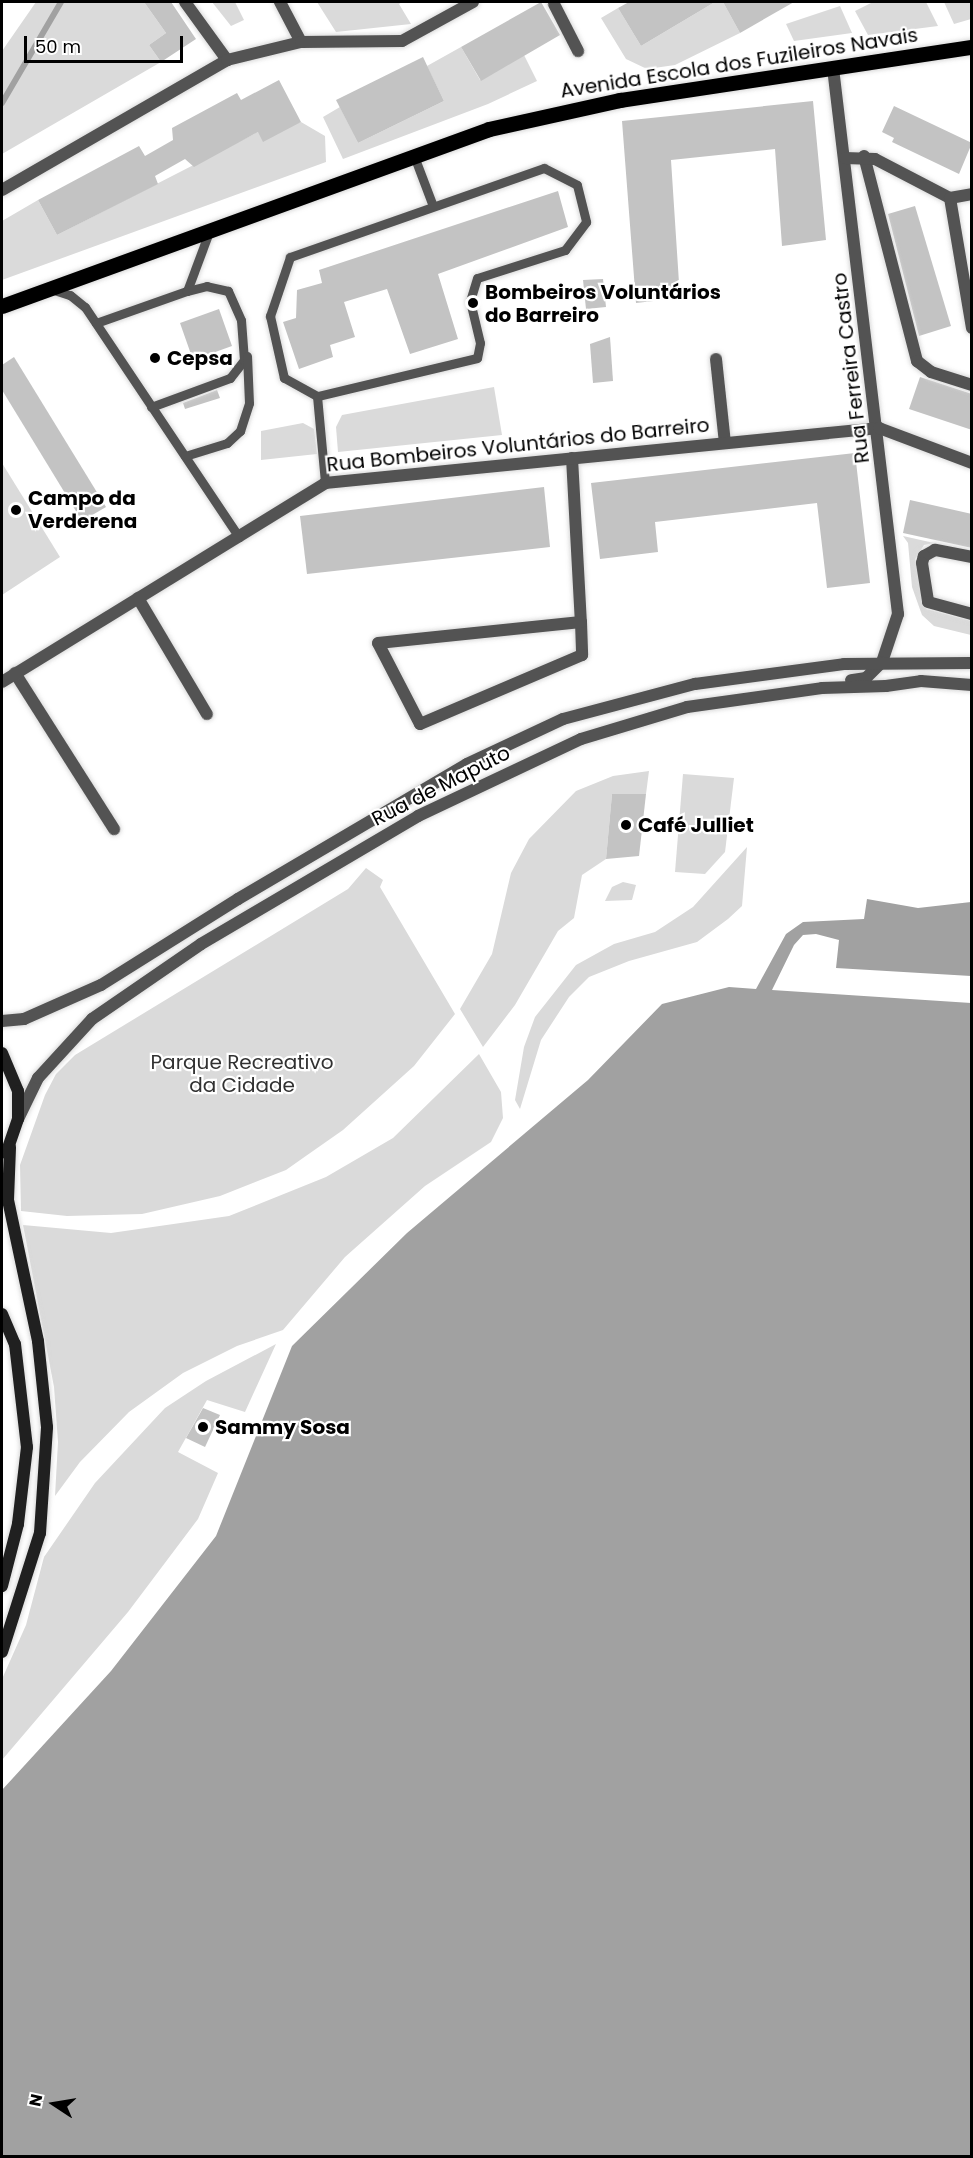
<!DOCTYPE html>
<meta charset="utf-8">
<style>
body{margin:0}
#map{position:relative;width:973px;height:2158px;overflow:hidden;background:#fff;font-family:Poppins,sans-serif}
div>[style]{position:absolute}
[style*='--x']{left:calc(var(--x)*1px);top:calc(var(--y)*1px);width:calc(var(--w)*1px);rotate:calc(var(--a)*1deg)}
.green>*{inset:0;background:#dadada}
.water>*{inset:0;background:#a1a1a1}
.stream>*{height:6px;margin:-3px;padding:0 3px;transform-origin:3px;border-radius:3px;background:#a1a1a1}
.building>*{inset:0;background:#c3c3c3}
.roads{filter:drop-shadow(0 0 2px #dbdbdb) drop-shadow(0 0 2px #dbdbdb)}
.service>*{height:9px;margin:-4.5px;padding:0 4.5px;transform-origin:4.5px;border-radius:4.5px;background:#535353}
.minor>*{height:12px;margin:-6px;padding:0 6px;transform-origin:6px;border-radius:6px;background:#535353}
.secondary>*{height:12px;margin:-6px;padding:0 6px;transform-origin:6px;border-radius:6px;background:#202020}
.primary>*{height:15px;margin:-7.5px;padding:0 7.5px;transform-origin:7.5px;border-radius:7.5px;background:#000}
.dots>*{width:16px;height:16px;translate:-50% -50%;box-sizing:border-box;border:3px solid #fff;border-radius:50%}
span{translate:-50% -50%;white-space:nowrap;text-align:center;line-height:1.15;-webkit-text-stroke:4.5px #fff;paint-order:stroke}
.street-label{font-size:20px;color:#000}
.poi-label{font-size:20px;color:#000;font-weight:700}
.left{translate:0 -50%;text-align:left}
.park-label{font-size:20px;color:#313131}
.frame{position:absolute;inset:0;border:3px solid #000;pointer-events:none}
.north{position:absolute;left:24px;top:2074px;width:60px;height:60px;-webkit-text-stroke:4px #fff;paint-order:stroke;rotate:282deg;font-size:16px;font-weight:700;line-height:24px;text-align:center;color:#000}
.north::after{content:'';display:block;margin:auto;width:21px;height:27px;background:#000;clip-path:polygon(50% 0,100% 100%,50% 72%,0 100%)}
.scale{position:absolute;left:24px;top:36px;width:159px;height:27px;box-sizing:border-box;border:3px solid #000;border-top:0;padding-left:8px;font-size:18px;line-height:21px;white-space:nowrap;color:#000;-webkit-text-stroke:4px #fff;paint-order:stroke}
</style>
<div id="map">
<div class="green">
<div style="clip-path:polygon(36px 2px,144px 2px,166px 33px,149px 45px,161px 62px,2px 154px,2px 51px)"></div>
<div style="clip-path:polygon(212px 2px,235px 2px,244px 20px,231px 26px)"></div>
<div style="clip-path:polygon(317px 2px,402px 2px,399px 4px,411px 24px,336px 32px)"></div>
<div style="clip-path:polygon(715px 2px,723px 2px,740px 33px,675px 65px,647px 69px,626px 59px,601px 18px,618px 8px,641px 46px)"></div>
<div style="clip-path:polygon(873px 2px,926px 2px,938px 26px,868px 35px,855px 11px)"></div>
<div style="clip-path:polygon(944px 2px,971px 2px,971px 19px,954px 24px)"></div>
<div style="clip-path:polygon(840px 6px,852px 33px,794px 41px,786px 24px)"></div>
<div style="clip-path:polygon(461px 47px,480px 80px,524px 55px,537px 81px,488px 104px,343px 159px,323px 117px,340px 107px,358px 143px,444px 101px,427px 66px)"></div>
<div style="clip-path:polygon(301px 122px,325px 136px,326px 162px,2px 280px,2px 221px,38px 200px,57px 235px,258px 132px)"></div>
<div style="clip-path:polygon(494px 387px,502px 435px,338px 452px,336px 427px,342px 415px)"></div>
<div style="clip-path:polygon(303px 423px,314px 429px,317px 454px,261px 460px,261px 431px)"></div>
<div style="clip-path:polygon(2px 463px,60px 557px,2px 595px)"></div>
<div style="clip-path:polygon(903px 536px,934px 543px,924px 545px,915px 559px,926px 609px,971px 621px,971px 635px,934px 626px,922px 615px,912px 587px,908px 543px)"></div>
<div style="clip-path:polygon(649px 771px,646px 794px,612px 794px,606px 859px,582px 875px,574px 918px,558px 931px,515px 1005px,483px 1047px,460px 1009px,492px 954px,511px 873px,529px 839px,576px 791px,613px 776px)"></div>
<div style="clip-path:polygon(683px 774px,734px 778px,725px 852px,705px 874px,675px 872px)"></div>
<div style="clip-path:polygon(747px 847px,742px 906px,728px 919px,697px 942px,629px 961px,589px 977px,569px 997px,541px 1040px,520px 1109px,515px 1100px,524px 1047px,535px 1017px,576px 965px,614px 944px,655px 932px,693px 907px)"></div>
<div style="clip-path:polygon(366px 868px,383px 880px,380px 887px,455px 1014px,414px 1066px,343px 1130px,303px 1158px,286px 1170px,220px 1196px,142px 1214px,67px 1216px,21px 1211px,20px 1165px,45px 1095px,56px 1074px,75px 1055px,348px 889px)"></div>
<div style="clip-path:polygon(623px 882px,636px 885px,632px 900px,605px 901px,612px 887px)"></div>
<div style="clip-path:polygon(479px 1054px,501px 1092px,503px 1118px,491px 1142px,425px 1186px,345px 1257px,283px 1330px,237px 1346px,183px 1373px,129px 1412px,80px 1462px,55px 1496px,58px 1442px,54px 1387px,23px 1225px,111px 1233px,229px 1216px,326px 1177px,393px 1138px)"></div>
<div style="clip-path:polygon(276px 1344px,245px 1412px,207px 1400px,178px 1452px,218px 1473px,198px 1519px,128px 1612px,2px 1760px,2px 1679px,26px 1625px,44px 1557px,95px 1483px,165px 1408px,206px 1381px)"></div>
</div>
<div class="water">
<div style="clip-path:polygon(867px 899px,918px 908px,971px 902px,971px 976px,836px 968px,839px 940px,816px 934px,803px 935px,794px 945px,772px 990px,971px 1003px,971px 2156px,2px 2156px,2px 1790px,111px 1671px,216px 1536px,292px 1346px,407px 1233px,588px 1080px,662px 1004px,729px 987px,756px 989px,786px 934px,803px 922px,864px 919px)"></div>
</div>
<div class="stream">
<div style="--x:2;--y:103;--w:117;--a:-59.7"></div>
</div>
<div class="building">
<div style="clip-path:polygon(144px 2px,171px 2px,196px 39px,161px 62px,149px 45px,166px 33px)"></div>
<div style="clip-path:polygon(541px 2px,560px 35px,481px 81px,461px 47px)"></div>
<div style="clip-path:polygon(629px 2px,715px 2px,641px 46px,618px 8px)"></div>
<div style="clip-path:polygon(723px 2px,794px 2px,740px 33px)"></div>
<div style="clip-path:polygon(423px 57px,444px 101px,358px 143px,336px 100px)"></div>
<div style="clip-path:polygon(279px 80px,301px 122px,263px 142px,258px 132px,194px 167px,185px 159px,155px 176px,158px 184px,57px 235px,38px 200px,139px 146px,145px 156px,173px 140px,172px 128px,237px 93px,241px 100px)"></div>
<div style="clip-path:polygon(813px 101px,826px 240px,782px 246px,775px 149px,671px 160px,680px 298px,636px 303px,622px 121px)"></div>
<div style="clip-path:polygon(894px 106px,972px 143px,959px 174px,892px 142px,894px 138px,882px 132px)"></div>
<div style="clip-path:polygon(558px 191px,568px 227px,438px 274px,458px 339px,410px 354px,387px 289px,344px 302px,355px 337px,330px 345px,333px 357px,299px 369px,283px 322px,296px 318px,297px 290px,322px 283px,319px 270px)"></div>
<div style="clip-path:polygon(915px 206px,951px 326px,919px 336px,888px 214px)"></div>
<div style="clip-path:polygon(603px 279px,606px 307px,586px 309px,583px 280px)"></div>
<div style="clip-path:polygon(219px 309px,232px 346px,193px 360px,180px 323px)"></div>
<div style="clip-path:polygon(610px 337px,613px 381px,593px 383px,590px 344px)"></div>
<div style="clip-path:polygon(14px 357px,106px 507px,82px 521px,2px 390px,2px 365px)"></div>
<div style="clip-path:polygon(920px 377px,972px 394px,972px 430px,909px 409px)"></div>
<div style="clip-path:polygon(217px 390px,220px 398px,185px 409px,183px 403px)"></div>
<div style="clip-path:polygon(855px 453px,870px 583px,827px 588px,817px 503px,655px 522px,658px 552px,600px 559px,591px 483px)"></div>
<div style="clip-path:polygon(544px 487px,550px 547px,307px 574px,300px 516px)"></div>
<div style="clip-path:polygon(910px 500px,972px 514px,972px 548px,903px 533px)"></div>
<div style="clip-path:polygon(612px 794px,646px 794px,639px 856px,606px 859px)"></div>
<div style="clip-path:polygon(203px 1408px,220px 1415px,205px 1447px,186px 1438px)"></div>
</div>
<div class="roads">
<div class="service">
<div style="--x:414;--y:156;--w:53;--a:69.2"></div>
<div style="--x:544;--y:168;--w:37;--a:27"></div>
<div style="--x:577;--y:185;--w:38;--a:76"></div>
<div style="--x:586;--y:222;--w:35;--a:127"></div>
<div style="--x:565;--y:250;--w:92;--a:162.3"></div>
<div style="--x:477;--y:278;--w:24;--a:107"></div>
<div style="--x:470;--y:301;--w:43;--a:76.6"></div>
<div style="--x:480;--y:343;--w:15;--a:101"></div>
<div style="--x:477;--y:358;--w:164;--a:166.6"></div>
<div style="--x:317;--y:396;--w:38;--a:-151"></div>
<div style="--x:284;--y:378;--w:64;--a:-102.7"></div>
<div style="--x:270;--y:316;--w:62;--a:-71.3"></div>
<div style="--x:290;--y:257;--w:269;--a:-19.3"></div>
<div style="--x:51;--y:289;--w:20;--a:18"></div>
<div style="--x:70;--y:295;--w:19;--a:39"></div>
<div style="--x:85;--y:307;--w:277;--a:56.2"></div>
<div style="--x:96;--y:323;--w:96;--a:-19.4"></div>
<div style="--x:187;--y:291;--w:63;--a:-69.6"></div>
<div style="--x:317;--y:396;--w:87;--a:84.7"></div>
<div style="--x:151;--y:407;--w:84;--a:-20.2"></div>
<div style="--x:230;--y:378;--w:23;--a:-52"></div>
<div style="--x:244;--y:360;--w:40;--a:-94.3"></div>
<div style="--x:241;--y:320;--w:32;--a:-114"></div>
<div style="--x:228;--y:291;--w:22;--a:-167"></div>
<div style="--x:207;--y:286;--w:21;--a:166"></div>
<div style="--x:185;--y:456;--w:44;--a:-17.2"></div>
<div style="--x:227;--y:443;--w:18;--a:-43"></div>
<div style="--x:240;--y:431;--w:29;--a:-72"></div>
<div style="--x:249;--y:403;--w:47;--a:-92.4"></div>
</div>
<div class="minor">
<div style="--x:185;--y:2;--w:72;--a:54.1"></div>
<div style="--x:280;--y:2;--w:45;--a:62.3"></div>
<div style="--x:554;--y:4;--w:53;--a:62.9"></div>
<div style="--x:833;--y:68;--w:550;--a:83.21"></div>
<div style="--x:898;--y:614;--w:51;--a:108.4"></div>
<div style="--x:882;--y:662;--w:23;--a:135"></div>
<div style="--x:866;--y:678;--w:15;--a:172"></div>
<div style="--x:864;--y:156;--w:212;--a:75.5"></div>
<div style="--x:917;--y:361;--w:18;--a:38"></div>
<div style="--x:931;--y:372;--w:43;--a:17.6"></div>
<div style="--x:845;--y:158;--w:30;--a:2"></div>
<div style="--x:875;--y:159;--w:85;--a:27.5"></div>
<div style="--x:950;--y:198;--w:132;--a:80.4"></div>
<div style="--x:2;--y:190;--w:260;--a:-30"></div>
<div style="--x:227;--y:60;--w:76;--a:-13.7"></div>
<div style="--x:301;--y:42;--w:101;--a:-0.6"></div>
<div style="--x:402;--y:41;--w:81;--a:-28.8"></div>
<div style="--x:950;--y:198;--w:22;--a:-10"></div>
<div style="--x:716;--y:359;--w:84;--a:83.9"></div>
<div style="--x:572;--y:458;--w:164;--a:86.9"></div>
<div style="--x:581;--y:622;--w:33;--a:88"></div>
<div style="--x:582;--y:655;--w:176;--a:156.9"></div>
<div style="--x:420;--y:724;--w:91;--a:-117.4"></div>
<div style="--x:378;--y:643;--w:204;--a:-5.9"></div>
<div style="--x:972;--y:557;--w:38;--a:-169"></div>
<div style="--x:935;--y:550;--w:13;--a:151"></div>
<div style="--x:924;--y:556;--w:7;--a:106"></div>
<div style="--x:922;--y:563;--w:39;--a:81"></div>
<div style="--x:928;--y:602;--w:46;--a:15.3"></div>
<div style="--x:138;--y:598;--w:135;--a:59.3"></div>
<div style="--x:15;--y:673;--w:185;--a:57.6"></div>
<div style="--x:2;--y:682;--w:379;--a:-31.6"></div>
<div style="--x:325;--y:483;--w:557;--a:-5.67"></div>
<div style="--x:879;--y:428;--w:99;--a:20.6"></div>
<div style="--x:2;--y:1021;--w:22;--a:-5"></div>
<div style="--x:24;--y:1019;--w:84;--a:-23.8"></div>
<div style="--x:101;--y:985;--w:162;--a:-32.1"></div>
<div style="--x:238;--y:899;--w:266;--a:-30.5"></div>
<div style="--x:467;--y:764;--w:106;--a:-25.1"></div>
<div style="--x:563;--y:719;--w:137;--a:-14.9"></div>
<div style="--x:695;--y:684;--w:150;--a:-7.6"></div>
<div style="--x:844;--y:664;--w:128;--a:-0.4"></div>
<div style="--x:18;--y:1119;--w:46;--a:-64"></div>
<div style="--x:38;--y:1078;--w:80;--a:-47.5"></div>
<div style="--x:92;--y:1019;--w:132;--a:-34.5"></div>
<div style="--x:201;--y:944;--w:252;--a:-30.5"></div>
<div style="--x:418;--y:816;--w:180;--a:-25.3"></div>
<div style="--x:581;--y:739;--w:111;--a:-16.8"></div>
<div style="--x:687;--y:707;--w:136;--a:-8"></div>
<div style="--x:822;--y:688;--w:64;--a:-1.8"></div>
<div style="--x:886;--y:686;--w:35;--a:-8"></div>
<div style="--x:921;--y:681;--w:51;--a:4.5"></div>
</div>
<div class="secondary">
<div style="--x:2;--y:1053;--w:41;--a:67.2"></div>
<div style="--x:18;--y:1091;--w:28;--a:90"></div>
<div style="--x:18;--y:1119;--w:36;--a:109"></div>
<div style="--x:2;--y:1314;--w:33;--a:67"></div>
<div style="--x:15;--y:1344;--w:104;--a:83.4"></div>
<div style="--x:27;--y:1447;--w:78;--a:96.7"></div>
<div style="--x:18;--y:1524;--w:64;--a:104.5"></div>
<div style="--x:2;--y:1652;--w:125;--a:-72.3"></div>
<div style="--x:40;--y:1533;--w:106;--a:-86.2"></div>
<div style="--x:47;--y:1427;--w:86;--a:-96"></div>
<div style="--x:38;--y:1341;--w:144;--a:-102"></div>
<div style="--x:8;--y:1200;--w:53;--a:-87.8"></div>
</div>
<div class="primary">
<div style="--x:2;--y:306;--w:518;--a:-19.97"></div>
<div style="--x:489;--y:129;--w:134;--a:-12.5"></div>
<div style="--x:620;--y:100;--w:356;--a:-8.6"></div>
</div>
</div>
<div class="dots">
<div style="left:473px;top:303px;background:#000"></div>
<div style="left:155px;top:358px;background:#000"></div>
<div style="left:16px;top:510px;background:#000"></div>
<div style="left:626px;top:825px;background:#000"></div>
<div style="left:203px;top:1427px;background:#000"></div>
</div>
<div class="street-label">
<span style="left:739px;top:63px;rotate:-9deg">Avenida Escola dos Fuzileiros Navais</span>
<span style="left:851px;top:368px;rotate:-97deg">Rua Ferreira Castro</span>
<span style="left:518px;top:445px;rotate:-6deg">Rua Bombeiros Voluntários do Barreiro</span>
<span style="left:441px;top:786px;rotate:-27deg">Rua de Maputo</span>
</div>
<div class="poi-label">
<span class="left" style="left:485px;top:304px">Bombeiros Voluntários<br>do Barreiro</span>
<span class="left" style="left:167px;top:358px">Cepsa</span>
<span class="left" style="left:28px;top:510px">Campo da<br>Verderena</span>
<span class="left" style="left:638px;top:825px">Café Julliet</span>
<span class="left" style="left:215px;top:1427px">Sammy Sosa</span>
</div>
<div class="park-label">
<span style="left:242px;top:1074px">Parque Recreativo<br>da Cidade</span>
</div>
<div class="frame"></div>
<div class="north">N</div>
<div class="scale">50 m</div>
</div>
